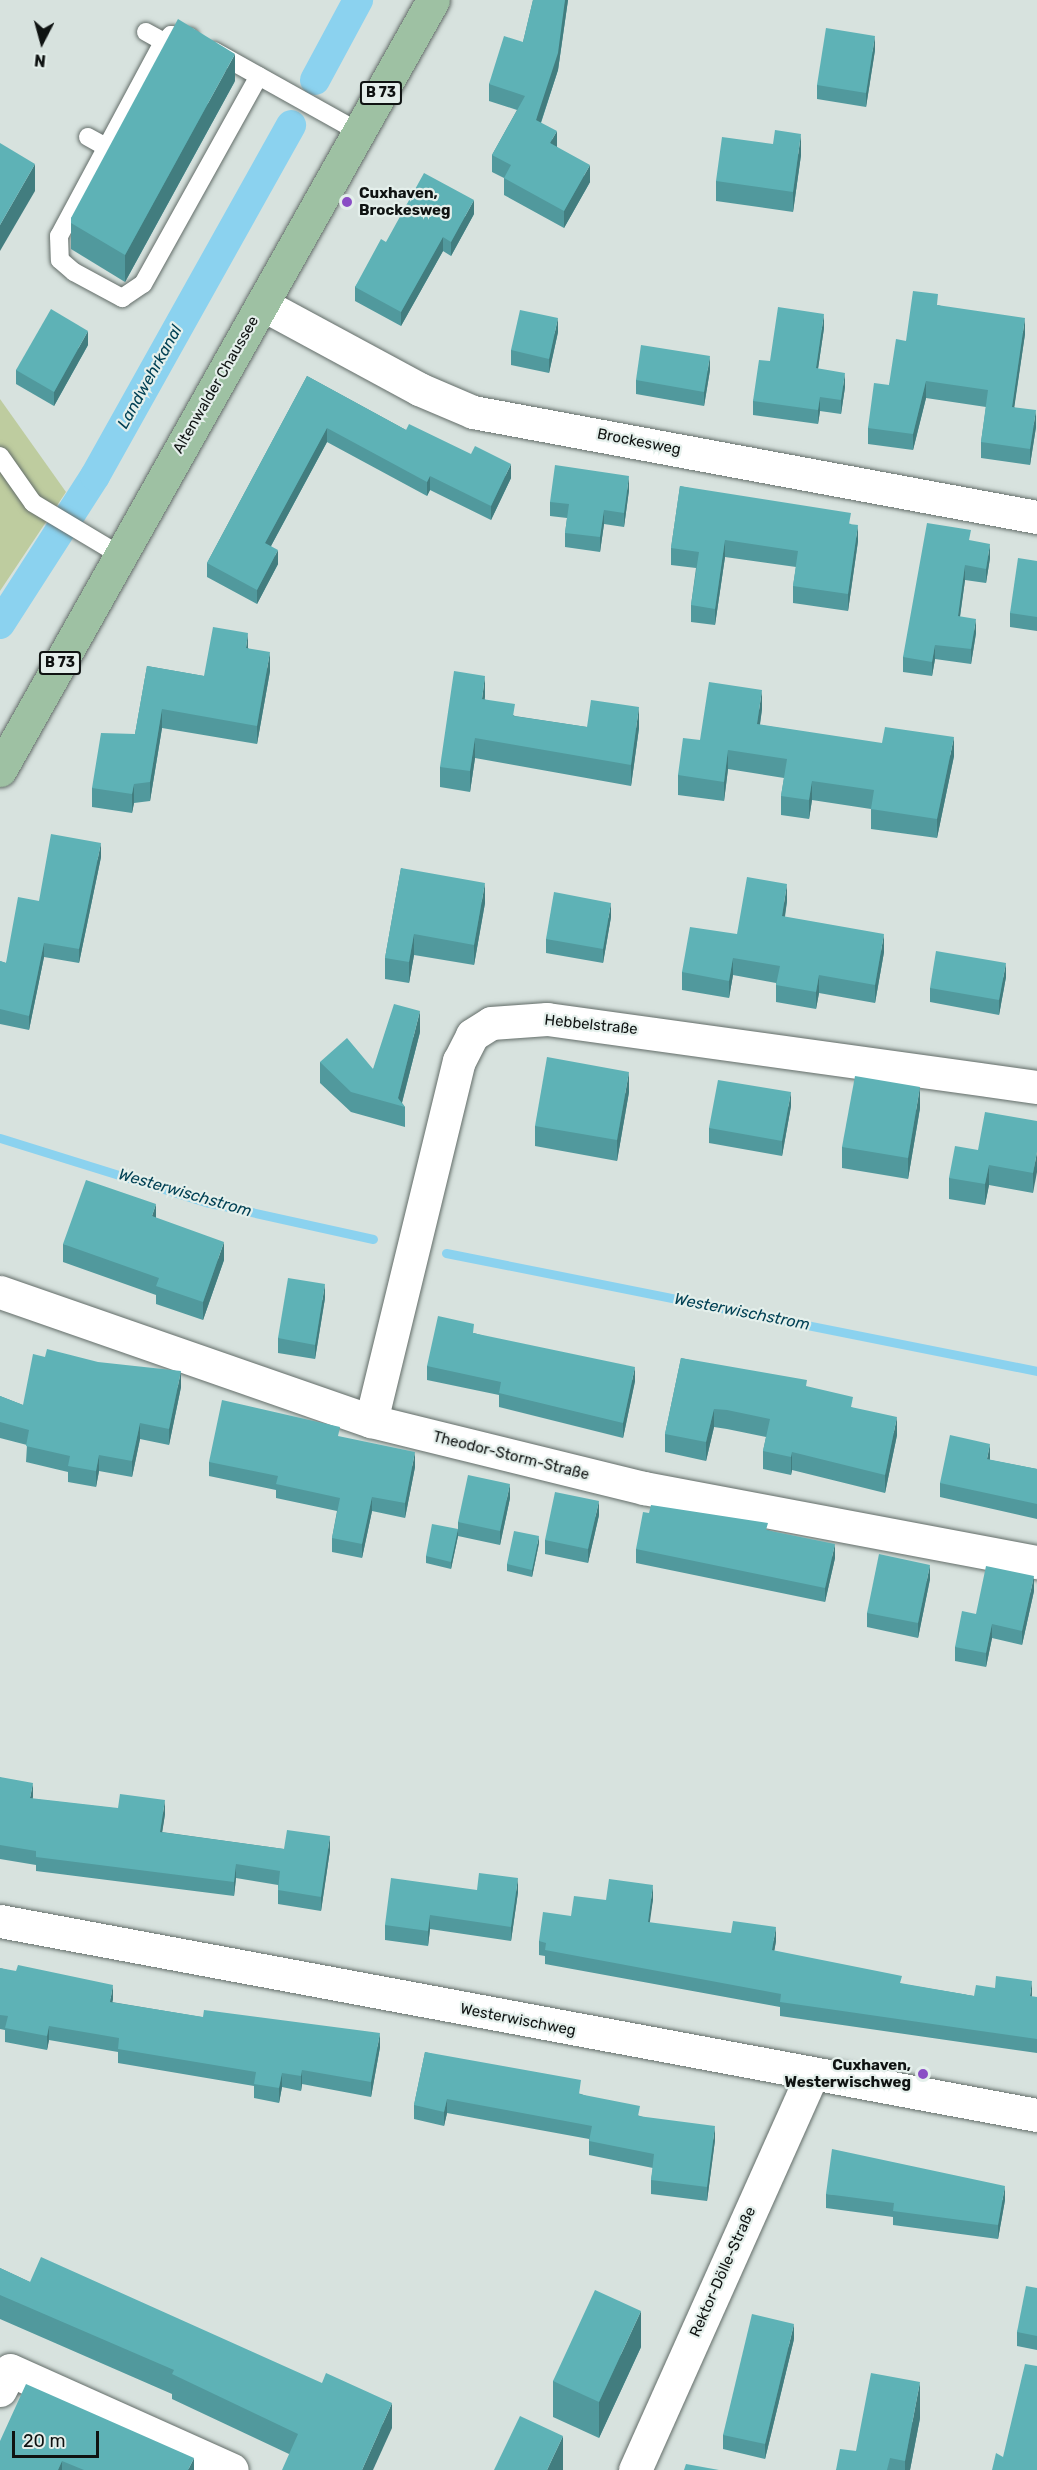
<!DOCTYPE html>
<meta charset="utf-8">
<style>
body{margin:0}
#map{position:relative;width:1037px;height:2470px;overflow:hidden;background:#d7e2de;font-family:Rubik,sans-serif}
div>[style]{position:absolute}
[style*='--x']{left:calc(var(--x)*1px);top:calc(var(--y)*1px);width:calc(var(--w)*1px);rotate:calc(var(--a)*1deg)}
.green>*{inset:0;background:#becc9f}
.stream>*{height:9px;margin:-4.5px;padding:0 4.5px;transform-origin:4.5px;border-radius:4.5px;background:#8bd2ef}
.canal>*{height:30px;margin:-15px;padding:0 15px;transform-origin:15px;border-radius:15px;background:#8bd2ef}
.roads{filter:drop-shadow(0 0 2px #636d69) drop-shadow(0 0 2px #636d69)}
.lane>*{height:18px;margin:-9px;padding:0 9px;transform-origin:9px;border-radius:9px;background:#fff}
.street>*{height:33px;margin:-16.5px;padding:0 16.5px;transform-origin:16.5px;border-radius:16.5px;background:#fff}
.secondary>*{height:33px;margin:-16.5px;padding:0 16.5px;transform-origin:16.5px;border-radius:16.5px;background:#fff}
.primary>*{height:33px;margin:-16.5px;padding:0 16.5px;transform-origin:16.5px;border-radius:16.5px;background:#9ec1a3}
.wall>*{inset:0;background:#51999d}
.shaded-wall>*{inset:0;background:#427d7f}
.building>*{inset:0;background:#5eb2b6}
.dots>*{width:16px;height:16px;translate:-50% -50%;box-sizing:border-box;border:3px solid #e4efeb;border-radius:50%}
span{translate:-50% -50%;white-space:nowrap;text-align:center;line-height:1.15;-webkit-text-stroke:4.5px #e4efeb;paint-order:stroke}
.shield-label span{padding:2px 4px;background:#e4efeb;border:2px solid;border-radius:4px;-webkit-text-stroke-width:0}
.shield-label{font-size:14px;color:#0f1312;font-weight:700}
.poi-label{font-size:15px;color:#0f1312;font-weight:700}
.left{translate:0 -50%;text-align:left}
.right{translate:-100% -50%;text-align:right}
.street-label{font-size:15px;color:#0f1312}
.water-label{font-size:16px;color:#004054;font-style:italic}
.north{position:absolute;left:12px;top:12px;width:60px;height:60px;-webkit-text-stroke:4px #e4efeb;paint-order:stroke;rotate:186deg;font-size:16px;font-weight:700;line-height:24px;text-align:center;color:#0f1312}
.north::after{content:'';display:block;margin:auto;width:21px;height:27px;background:#0f1312;clip-path:polygon(50% 0,100% 100%,50% 72%,0 100%)}
.scale{position:absolute;left:12px;top:2431px;width:87px;height:27px;box-sizing:border-box;border:3px solid #0f1312;border-top:0;padding-left:8px;font-size:18px;line-height:21px;white-space:nowrap;color:#0f1312;-webkit-text-stroke:4px #e4efeb;paint-order:stroke}
</style>
<div id="map">
<div class="green">
<div style="clip-path:polygon(0 399px,66px 492px,0 591px)"></div>
</div>
<div class="stream">
<div style="--x:0;--y:1138;--w:216;--a:17.3"></div>
<div style="--x:206;--y:1202;--w:171;--a:12.5"></div>
<div style="--x:446;--y:1253;--w:603;--a:11.29"></div>
</div>
<div class="canal">
<div style="--x:315;--y:80;--w:91;--a:-61.7"></div>
<div style="--x:0;--y:624;--w:176;--a:-57.3"></div>
<div style="--x:95;--y:476;--w:402;--a:-60.8"></div>
</div>
<div class="roads">
<div class="lane">
<div style="--x:146;--y:32;--w:21;--a:29"></div>
<div style="--x:190;--y:37;--w:19;--a:-174"></div>
<div style="--x:171;--y:35;--w:15;--a:132"></div>
<div style="--x:161;--y:46;--w:216;--a:118.2"></div>
<div style="--x:59;--y:236;--w:24;--a:88"></div>
<div style="--x:60;--y:260;--w:18;--a:41"></div>
<div style="--x:74;--y:272;--w:55;--a:28.4"></div>
<div style="--x:122;--y:298;--w:25;--a:-34"></div>
<div style="--x:143;--y:284;--w:238;--a:-60.9"></div>
<div style="--x:214;--y:51;--w:166;--a:29.2"></div>
<div style="--x:88;--y:137;--w:21;--a:29"></div>
<div style="--x:0;--y:456;--w:57;--a:54.9"></div>
<div style="--x:33;--y:503;--w:101;--a:30.9"></div>
</div>
<div class="street">
<div style="--x:262;--y:304;--w:179;--a:28.4"></div>
<div style="--x:419;--y:389;--w:59;--a:23.1"></div>
<div style="--x:473;--y:412;--w:574;--a:10.55"></div>
<div style="--x:0;--y:1292;--w:393;--a:19.2"></div>
<div style="--x:371;--y:1421;--w:281;--a:13.8"></div>
<div style="--x:644;--y:1488;--w:400;--a:10.7"></div>
<div style="--x:371;--y:1421;--w:371;--a:-76.3"></div>
<div style="--x:459;--y:1061;--w:29;--a:-63"></div>
<div style="--x:472;--y:1035;--w:22;--a:-32"></div>
<div style="--x:491;--y:1023;--w:56;--a:-4.1"></div>
<div style="--x:547;--y:1019;--w:495;--a:7.9"></div>
<div style="--x:0;--y:2390;--w:22;--a:-63"></div>
<div style="--x:10;--y:2370;--w:243;--a:24.2"></div>
<div style="--x:635;--y:2470;--w:433;--a:-65.9"></div>
</div>
<div class="secondary">
<div style="--x:0;--y:1921;--w:1055;--a:10.6"></div>
</div>
<div class="primary">
<div style="--x:0;--y:770;--w:883;--a:-60.65"></div>
</div>
</div>
<div class="wall">
<div style="clip-path:polygon(533px 0,568px 0,558px 70px,541px 123px,557px 147px,590px 182px,564px 228px,504px 195px,504px 178px,492px 172px,492px 155px,517px 110px,489px 101px,489px 84px,523px 42px)"></div>
<div style="clip-path:polygon(875px 50px,866px 107px,817px 99px,817px 85px)"></div>
<div style="clip-path:polygon(235px 81px,125px 282px,71px 249px,71px 218px)"></div>
<div style="clip-path:polygon(773px 144px,801px 155px,793px 212px,716px 201px,716px 181px)"></div>
<div style="clip-path:polygon(474px 214px,451px 256px,443px 251px,401px 326px,355px 301px,355px 287px,386px 242px)"></div>
<div style="clip-path:polygon(938px 305px,1025px 334px,1014px 407px,1036px 427px,1030px 465px,981px 458px,981px 442px,986px 407px,926px 398px,913px 450px,868px 444px,868px 428px,889px 385px,906px 341px)"></div>
<div style="clip-path:polygon(824px 328px,818px 369px,845px 387px,841px 414px,820px 411px,818px 424px,753px 415px,753px 401px,770px 361px)"></div>
<div style="clip-path:polygon(558px 332px,549px 373px,511px 365px,511px 350px)"></div>
<div style="clip-path:polygon(88px 345px,54px 406px,16px 384px,16px 370px)"></div>
<div style="clip-path:polygon(710px 370px,704px 406px,636px 394px,636px 380px)"></div>
<div style="clip-path:polygon(307px 376px,406px 430px,511px 478px,491px 520px,430px 490px,427px 496px,327px 442px,271px 546px,278px 564px,257px 604px,207px 577px,207px 563px)"></div>
<div style="clip-path:polygon(680px 486px,851px 524px,858px 541px,848px 611px,793px 603px,793px 586px,796px 567px,725px 557px,715px 625px,691px 622px,691px 605px,696px 568px,671px 565px,671px 548px)"></div>
<div style="clip-path:polygon(629px 490px,624px 527px,604px 524px,600px 552px,565px 547px,565px 533px,567px 518px,550px 516px,550px 502px)"></div>
<div style="clip-path:polygon(971px 541px,990px 558px,986px 583px,965px 580px,960px 617px,976px 633px,971px 664px,935px 659px,932px 676px,903px 672px,903px 657px)"></div>
<div style="clip-path:polygon(1037px 561px,1037px 631px,1010px 627px,1010px 613px)"></div>
<div style="clip-path:polygon(248px 648px,270px 671px,257px 744px,162px 728px,150px 801px,134px 803px,132px 813px,92px 807px,92px 788px,135px 734px,147px 666px,204px 676px)"></div>
<div style="clip-path:polygon(485px 697px,484px 699px,515px 716px,587px 727px,639px 728px,631px 786px,475px 758px,470px 792px,440px 787px,440px 767px)"></div>
<div style="clip-path:polygon(762px 709px,760px 725px,954px 756px,937px 838px,871px 829px,871px 809px,812px 800px,809px 819px,781px 815px,781px 796px,784px 778px,728px 769px,724px 801px,678px 795px,678px 775px,700px 740px)"></div>
<div style="clip-path:polygon(101px 857px,79px 963px,44px 957px,29px 1030px,0 1024px,0 961px,6px 963px,39px 901px)"></div>
<div style="clip-path:polygon(401px 868px,485px 903px,474px 965px,414px 955px,409px 983px,385px 979px,385px 958px)"></div>
<div style="clip-path:polygon(787px 901px,785px 917px,884px 952px,875px 1003px,819px 993px,816px 1009px,776px 1002px,776px 983px,733px 975px,729px 998px,682px 990px,682px 972px)"></div>
<div style="clip-path:polygon(611px 917px,603px 963px,546px 953px,546px 939px)"></div>
<div style="clip-path:polygon(1006px 977px,999px 1015px,930px 1002px,930px 988px)"></div>
<div style="clip-path:polygon(420px 1032px,402px 1103px,405px 1107px,405px 1127px,351px 1112px,320px 1083px,320px 1062px,373px 1069px)"></div>
<div style="clip-path:polygon(629px 1092px,617px 1161px,535px 1146px,535px 1126px)"></div>
<div style="clip-path:polygon(791px 1106px,782px 1156px,709px 1143px,709px 1128px)"></div>
<div style="clip-path:polygon(920px 1108px,908px 1179px,842px 1168px,842px 1147px)"></div>
<div style="clip-path:polygon(1037px 1121px,1033px 1193px,989px 1185px,985px 1205px,949px 1199px,949px 1178px,978px 1150px)"></div>
<div style="clip-path:polygon(63px 1244px,224px 1260px,203px 1320px,156px 1304px,156px 1295px,63px 1262px)"></div>
<div style="clip-path:polygon(325px 1298px,315px 1359px,278px 1353px,278px 1338px)"></div>
<div style="clip-path:polygon(474px 1333px,635px 1381px,623px 1438px,499px 1407px,499px 1395px,427px 1380px,427px 1366px)"></div>
<div style="clip-path:polygon(681px 1358px,807px 1387px,853px 1408px,897px 1435px,885px 1493px,792px 1470px,791px 1475px,763px 1469px,763px 1451px,766px 1437px,727px 1429px,714px 1427px,706px 1461px,665px 1452px,665px 1434px)"></div>
<div style="clip-path:polygon(181px 1387px,169px 1445px,140px 1439px,132px 1477px,99px 1471px,96px 1487px,68px 1482px,68px 1472px,26px 1462px,27px 1445px,0 1438px,0 1396px,23px 1405px)"></div>
<div style="clip-path:polygon(340px 1437px,415px 1467px,405px 1518px,372px 1511px,362px 1558px,332px 1552px,332px 1538px,337px 1511px,276px 1498px,276px 1490px,209px 1476px,209px 1462px)"></div>
<div style="clip-path:polygon(990px 1458px,990px 1460px,1037px 1469px,1037px 1519px,940px 1497px,940px 1483px)"></div>
<div style="clip-path:polygon(510px 1498px,500px 1545px,458px 1536px,451px 1569px,426px 1563px,426px 1556px,458px 1529px,458px 1522px)"></div>
<div style="clip-path:polygon(599px 1515px,588px 1563px,545px 1554px,545px 1540px)"></div>
<div style="clip-path:polygon(768px 1530px,835px 1558px,825px 1602px,636px 1563px,636px 1549px)"></div>
<div style="clip-path:polygon(539px 1543px,532px 1577px,507px 1571px,507px 1564px)"></div>
<div style="clip-path:polygon(930px 1579px,918px 1638px,867px 1627px,867px 1613px)"></div>
<div style="clip-path:polygon(1034px 1591px,1022px 1645px,992px 1638px,986px 1667px,955px 1661px,955px 1647px,976px 1614px)"></div>
<div style="clip-path:polygon(0 1777px,33px 1799px,165px 1814px,162px 1832px,284px 1849px,330px 1850px,321px 1911px,278px 1904px,278px 1885px,236px 1878px,234px 1896px,36px 1871px,36px 1865px,0 1859px)"></div>
<div style="clip-path:polygon(477px 1890px,518px 1892px,511px 1941px,430px 1929px,428px 1946px,385px 1940px,385px 1925px)"></div>
<div style="clip-path:polygon(653px 1899px,649px 1923px,776px 1941px,774px 1951px,902px 1984px,974px 1996px,1037px 1997px,1037px 2053px,780px 2016px,780px 2007px,545px 1964px,545px 1956px,539px 1955px,539px 1941px,571px 1916px,606px 1900px)"></div>
<div style="clip-path:polygon(0 1968px,113px 1999px,112px 2002px,380px 2047px,371px 2097px,302px 2084px,301px 2091px,282px 2087px,279px 2103px,254px 2098px,254px 2086px,118px 2063px,118px 2052px,49px 2040px,47px 2050px,5px 2042px,5px 2030px,0 2029px)"></div>
<div style="clip-path:polygon(425px 2052px,581px 2094px,640px 2116px,715px 2140px,707px 2201px,651px 2194px,651px 2180px,653px 2168px,589px 2155px,589px 2139px,447px 2113px,444px 2126px,414px 2119px,414px 2105px)"></div>
<div style="clip-path:polygon(826px 2194px,1005px 2200px,998px 2239px,893px 2225px,893px 2217px,826px 2208px)"></div>
<div style="clip-path:polygon(0 2268px,30px 2282px,392px 2428px,289px 2454px,172px 2399px,172px 2394px,0 2319px)"></div>
<div style="clip-path:polygon(1037px 2288px,1037px 2350px,1017px 2346px,1017px 2332px)"></div>
<div style="clip-path:polygon(794px 2339px,765px 2459px,723px 2449px,723px 2435px)"></div>
<div style="clip-path:polygon(641px 2347px,599px 2438px,553px 2417px,553px 2381px)"></div>
<div style="clip-path:polygon(920px 2418px,910px 2470px,836px 2470px,856px 2451px)"></div>
<div style="clip-path:polygon(0 2441px,194px 2470px,0 2470px)"></div>
</div>
<div class="shaded-wall">
<div style="clip-path:polygon(565px 0,568px 0,558px 70px,536px 137px,536px 120px)"></div>
<div style="clip-path:polygon(875px 36px,875px 50px,866px 107px,866px 93px)"></div>
<div style="clip-path:polygon(235px 54px,235px 81px,125px 282px,125px 255px)"></div>
<div style="clip-path:polygon(557px 131px,557px 148px,550px 143px)"></div>
<div style="clip-path:polygon(801px 134px,801px 155px,793px 212px,793px 192px)"></div>
<div style="clip-path:polygon(35px 164px,35px 191px,0 251px,0 225px)"></div>
<div style="clip-path:polygon(590px 165px,590px 182px,564px 228px,564px 211px)"></div>
<div style="clip-path:polygon(474px 200px,474px 214px,451px 256px,451px 242px)"></div>
<div style="clip-path:polygon(443px 237px,443px 251px,401px 326px,401px 312px)"></div>
<div style="clip-path:polygon(824px 314px,824px 328px,816px 382px,816px 368px)"></div>
<div style="clip-path:polygon(558px 318px,558px 332px,549px 373px,549px 359px)"></div>
<div style="clip-path:polygon(1025px 318px,1025px 334px,1012px 423px,1012px 407px)"></div>
<div style="clip-path:polygon(88px 331px,88px 345px,54px 406px,54px 392px)"></div>
<div style="clip-path:polygon(710px 356px,710px 370px,704px 406px,704px 392px)"></div>
<div style="clip-path:polygon(845px 373px,845px 387px,841px 414px,841px 400px)"></div>
<div style="clip-path:polygon(926px 381px,926px 398px,913px 450px,913px 434px)"></div>
<div style="clip-path:polygon(820px 397px,820px 411px,818px 424px,818px 410px)"></div>
<div style="clip-path:polygon(1036px 410px,1036px 427px,1030px 465px,1030px 449px)"></div>
<div style="clip-path:polygon(327px 428px,327px 442px,265px 557px,265px 543px)"></div>
<div style="clip-path:polygon(511px 464px,511px 478px,491px 520px,491px 506px)"></div>
<div style="clip-path:polygon(430px 476px,430px 490px,427px 496px,427px 482px)"></div>
<div style="clip-path:polygon(629px 476px,629px 490px,624px 527px,624px 513px)"></div>
<div style="clip-path:polygon(604px 510px,604px 524px,600px 552px,600px 537px)"></div>
<div style="clip-path:polygon(858px 525px,858px 541px,848px 611px,848px 594px)"></div>
<div style="clip-path:polygon(725px 540px,725px 557px,715px 625px,715px 609px)"></div>
<div style="clip-path:polygon(990px 544px,990px 558px,986px 583px,986px 569px)"></div>
<div style="clip-path:polygon(278px 550px,278px 564px,257px 604px,257px 590px)"></div>
<div style="clip-path:polygon(965px 565px,965px 580px,958px 630px,958px 616px)"></div>
<div style="clip-path:polygon(976px 619px,976px 633px,971px 664px,971px 649px)"></div>
<div style="clip-path:polygon(248px 633px,248px 652px,246px 648px)"></div>
<div style="clip-path:polygon(935px 645px,935px 659px,932px 676px,932px 662px)"></div>
<div style="clip-path:polygon(270px 652px,270px 671px,257px 744px,257px 726px)"></div>
<div style="clip-path:polygon(485px 676px,485px 697px,482px 719px,482px 699px)"></div>
<div style="clip-path:polygon(762px 690px,762px 709px,757px 743px,757px 724px)"></div>
<div style="clip-path:polygon(639px 707px,639px 728px,631px 786px,631px 765px)"></div>
<div style="clip-path:polygon(162px 709px,162px 728px,150px 801px,150px 782px)"></div>
<div style="clip-path:polygon(954px 737px,954px 756px,937px 838px,937px 819px)"></div>
<div style="clip-path:polygon(475px 738px,475px 758px,470px 792px,470px 771px)"></div>
<div style="clip-path:polygon(728px 750px,728px 769px,724px 801px,724px 782px)"></div>
<div style="clip-path:polygon(812px 781px,812px 800px,809px 819px,809px 800px)"></div>
<div style="clip-path:polygon(134px 784px,134px 803px,132px 813px,132px 794px)"></div>
<div style="clip-path:polygon(101px 843px,101px 857px,79px 963px,79px 949px)"></div>
<div style="clip-path:polygon(485px 883px,485px 903px,474px 965px,474px 945px)"></div>
<div style="clip-path:polygon(787px 884px,787px 901px,782px 933px,782px 916px)"></div>
<div style="clip-path:polygon(611px 903px,611px 917px,603px 963px,603px 949px)"></div>
<div style="clip-path:polygon(414px 934px,414px 955px,409px 983px,409px 962px)"></div>
<div style="clip-path:polygon(884px 934px,884px 952px,875px 1003px,875px 985px)"></div>
<div style="clip-path:polygon(44px 943px,44px 957px,29px 1030px,29px 1016px)"></div>
<div style="clip-path:polygon(733px 958px,733px 975px,729px 998px,729px 981px)"></div>
<div style="clip-path:polygon(1006px 963px,1006px 977px,999px 1015px,999px 1000px)"></div>
<div style="clip-path:polygon(819px 975px,819px 993px,816px 1009px,816px 992px)"></div>
<div style="clip-path:polygon(420px 1011px,420px 1032px,401px 1106px,398px 1098px)"></div>
<div style="clip-path:polygon(629px 1072px,629px 1092px,617px 1161px,617px 1140px)"></div>
<div style="clip-path:polygon(920px 1087px,920px 1108px,908px 1179px,908px 1158px)"></div>
<div style="clip-path:polygon(791px 1092px,791px 1106px,782px 1156px,782px 1141px)"></div>
<div style="clip-path:polygon(1037px 1152px,1037px 1172px,1033px 1193px,1033px 1173px)"></div>
<div style="clip-path:polygon(989px 1165px,989px 1185px,985px 1205px,985px 1184px)"></div>
<div style="clip-path:polygon(156px 1204px,156px 1223px,152px 1216px)"></div>
<div style="clip-path:polygon(224px 1242px,224px 1260px,203px 1320px,203px 1302px)"></div>
<div style="clip-path:polygon(325px 1284px,325px 1298px,315px 1359px,315px 1345px)"></div>
<div style="clip-path:polygon(635px 1367px,635px 1381px,623px 1438px,623px 1423px)"></div>
<div style="clip-path:polygon(181px 1371px,181px 1387px,169px 1445px,169px 1429px)"></div>
<div style="clip-path:polygon(714px 1409px,714px 1427px,706px 1461px,706px 1442px)"></div>
<div style="clip-path:polygon(897px 1417px,897px 1435px,885px 1493px,885px 1475px)"></div>
<div style="clip-path:polygon(140px 1423px,140px 1439px,132px 1477px,132px 1461px)"></div>
<div style="clip-path:polygon(990px 1444px,990px 1458px,987px 1473px,987px 1459px)"></div>
<div style="clip-path:polygon(415px 1452px,415px 1467px,405px 1518px,405px 1503px)"></div>
<div style="clip-path:polygon(792px 1452px,792px 1470px,791px 1475px,791px 1457px)"></div>
<div style="clip-path:polygon(99px 1455px,99px 1471px,96px 1487px,96px 1471px)"></div>
<div style="clip-path:polygon(510px 1484px,510px 1498px,500px 1545px,500px 1531px)"></div>
<div style="clip-path:polygon(372px 1497px,372px 1511px,362px 1558px,362px 1544px)"></div>
<div style="clip-path:polygon(599px 1501px,599px 1515px,588px 1563px,588px 1549px)"></div>
<div style="clip-path:polygon(458px 1529px,458px 1536px,451px 1569px,451px 1562px)"></div>
<div style="clip-path:polygon(539px 1536px,539px 1543px,532px 1577px,532px 1570px)"></div>
<div style="clip-path:polygon(835px 1544px,835px 1558px,825px 1602px,825px 1588px)"></div>
<div style="clip-path:polygon(930px 1565px,930px 1579px,918px 1638px,918px 1623px)"></div>
<div style="clip-path:polygon(1034px 1576px,1034px 1591px,1022px 1645px,1022px 1631px)"></div>
<div style="clip-path:polygon(992px 1624px,992px 1638px,986px 1667px,986px 1653px)"></div>
<div style="clip-path:polygon(33px 1783px,33px 1797px,30px 1812px,30px 1798px)"></div>
<div style="clip-path:polygon(165px 1800px,165px 1814px,160px 1846px,160px 1832px)"></div>
<div style="clip-path:polygon(330px 1836px,330px 1850px,321px 1911px,321px 1897px)"></div>
<div style="clip-path:polygon(236px 1864px,236px 1878px,234px 1896px,234px 1882px)"></div>
<div style="clip-path:polygon(518px 1878px,518px 1892px,511px 1941px,511px 1927px)"></div>
<div style="clip-path:polygon(653px 1885px,653px 1899px,648px 1936px,648px 1922px)"></div>
<div style="clip-path:polygon(430px 1915px,430px 1929px,428px 1946px,428px 1931px)"></div>
<div style="clip-path:polygon(776px 1927px,776px 1941px,772px 1964px,772px 1950px)"></div>
<div style="clip-path:polygon(1032px 1981px,1032px 1995px,1030px 2010px,1030px 1996px)"></div>
<div style="clip-path:polygon(113px 1985px,113px 1999px,110px 2016px,110px 2002px)"></div>
<div style="clip-path:polygon(49px 2026px,49px 2040px,47px 2050px,47px 2036px)"></div>
<div style="clip-path:polygon(380px 2033px,380px 2047px,371px 2097px,371px 2082px)"></div>
<div style="clip-path:polygon(302px 2070px,302px 2084px,301px 2091px,301px 2076px)"></div>
<div style="clip-path:polygon(282px 2073px,282px 2087px,279px 2103px,279px 2088px)"></div>
<div style="clip-path:polygon(447px 2099px,447px 2113px,444px 2126px,444px 2112px)"></div>
<div style="clip-path:polygon(715px 2126px,715px 2140px,707px 2201px,707px 2187px)"></div>
<div style="clip-path:polygon(1005px 2186px,1005px 2200px,998px 2239px,998px 2225px)"></div>
<div style="clip-path:polygon(641px 2311px,641px 2347px,599px 2438px,599px 2402px)"></div>
<div style="clip-path:polygon(794px 2324px,794px 2339px,765px 2459px,765px 2444px)"></div>
<div style="clip-path:polygon(920px 2382px,920px 2418px,910px 2470px,905px 2470px,905px 2461px)"></div>
<div style="clip-path:polygon(392px 2403px,392px 2428px,373px 2470px,362px 2470px)"></div>
<div style="clip-path:polygon(563px 2436px,563px 2470px,547px 2470px)"></div>
<div style="clip-path:polygon(194px 2458px,194px 2470px,188px 2470px)"></div>
<div style="clip-path:polygon(62px 2461px,62px 2470px,58px 2470px)"></div>
</div>
<div class="building">
<div style="clip-path:polygon(533px 0,565px 0,558px 53px,536px 120px,557px 131px,550px 143px,590px 165px,564px 211px,504px 178px,511px 165px,492px 155px,525px 96px,489px 84px,504px 36px,523px 42px)"></div>
<div style="clip-path:polygon(178px 19px,235px 54px,125px 255px,71px 223px,71px 218px)"></div>
<div style="clip-path:polygon(826px 28px,875px 36px,866px 93px,817px 85px)"></div>
<div style="clip-path:polygon(775px 130px,801px 134px,793px 192px,716px 181px,722px 137px,773px 144px)"></div>
<div style="clip-path:polygon(0 143px,35px 164px,0 225px)"></div>
<div style="clip-path:polygon(424px 173px,474px 200px,451px 242px,443px 237px,401px 312px,355px 287px,381px 239px,386px 242px)"></div>
<div style="clip-path:polygon(913px 291px,938px 294px,937px 305px,1025px 318px,1012px 407px,1036px 410px,1030px 449px,981px 442px,988px 390px,926px 381px,913px 434px,868px 428px,874px 383px,889px 385px,896px 339px,906px 341px)"></div>
<div style="clip-path:polygon(778px 307px,824px 314px,816px 368px,845px 373px,841px 400px,820px 397px,818px 410px,753px 401px,759px 360px,770px 361px)"></div>
<div style="clip-path:polygon(51px 309px,88px 331px,54px 392px,16px 370px)"></div>
<div style="clip-path:polygon(520px 310px,558px 318px,549px 359px,511px 350px)"></div>
<div style="clip-path:polygon(641px 345px,710px 356px,704px 392px,636px 380px)"></div>
<div style="clip-path:polygon(307px 376px,406px 430px,409px 424px,471px 454px,475px 446px,511px 464px,491px 506px,430px 476px,427px 482px,327px 428px,265px 543px,278px 550px,257px 590px,207px 563px)"></div>
<div style="clip-path:polygon(555px 465px,629px 476px,624px 513px,604px 510px,600px 537px,565px 533px,569px 504px,550px 502px)"></div>
<div style="clip-path:polygon(680px 486px,851px 513px,849px 524px,858px 525px,848px 594px,793px 586px,798px 551px,725px 540px,715px 609px,691px 605px,699px 552px,671px 548px)"></div>
<div style="clip-path:polygon(927px 523px,971px 530px,969px 540px,990px 544px,986px 569px,965px 565px,958px 616px,976px 619px,971px 649px,935px 645px,932px 662px,903px 657px)"></div>
<div style="clip-path:polygon(1018px 558px,1037px 561px,1037px 617px,1010px 613px)"></div>
<div style="clip-path:polygon(213px 627px,248px 633px,246px 648px,270px 652px,257px 726px,162px 709px,150px 782px,134px 784px,132px 794px,92px 788px,101px 733px,135px 734px,147px 666px,204px 676px)"></div>
<div style="clip-path:polygon(454px 671px,485px 676px,482px 699px,515px 704px,513px 716px,587px 727px,591px 700px,639px 707px,631px 765px,475px 738px,470px 771px,440px 767px)"></div>
<div style="clip-path:polygon(709px 682px,762px 690px,757px 724px,882px 743px,885px 727px,954px 737px,937px 819px,871px 809px,874px 790px,812px 781px,809px 800px,781px 796px,787px 759px,728px 750px,724px 782px,678px 775px,683px 738px,700px 740px)"></div>
<div style="clip-path:polygon(51px 834px,101px 843px,79px 949px,44px 943px,29px 1016px,0 1009px,0 961px,6px 963px,18px 897px,39px 901px)"></div>
<div style="clip-path:polygon(401px 868px,485px 883px,474px 945px,414px 934px,409px 962px,385px 958px)"></div>
<div style="clip-path:polygon(747px 877px,787px 884px,782px 916px,884px 934px,875px 985px,819px 975px,816px 992px,776px 985px,780px 966px,733px 958px,729px 981px,682px 972px,690px 927px,737px 934px)"></div>
<div style="clip-path:polygon(554px 892px,611px 903px,603px 949px,546px 939px)"></div>
<div style="clip-path:polygon(936px 951px,1006px 963px,999px 1000px,930px 988px)"></div>
<div style="clip-path:polygon(394px 1004px,420px 1011px,398px 1098px,405px 1107px,351px 1092px,320px 1062px,347px 1038px,373px 1069px)"></div>
<div style="clip-path:polygon(547px 1057px,629px 1072px,617px 1140px,535px 1126px)"></div>
<div style="clip-path:polygon(855px 1076px,920px 1087px,908px 1158px,842px 1147px)"></div>
<div style="clip-path:polygon(718px 1080px,791px 1092px,782px 1141px,709px 1128px)"></div>
<div style="clip-path:polygon(985px 1112px,1037px 1121px,1037px 1152px,1033px 1173px,989px 1165px,985px 1184px,949px 1178px,955px 1146px,978px 1150px)"></div>
<div style="clip-path:polygon(86px 1180px,156px 1204px,152px 1216px,224px 1242px,203px 1302px,156px 1286px,159px 1278px,63px 1244px)"></div>
<div style="clip-path:polygon(288px 1278px,325px 1284px,315px 1345px,278px 1338px)"></div>
<div style="clip-path:polygon(438px 1316px,474px 1324px,473px 1333px,635px 1367px,623px 1423px,499px 1393px,501px 1382px,427px 1366px)"></div>
<div style="clip-path:polygon(47px 1349px,98px 1362px,181px 1371px,169px 1429px,140px 1423px,132px 1461px,99px 1455px,96px 1471px,68px 1466px,70px 1456px,26px 1446px,29px 1430px,0 1422px,0 1396px,23px 1405px,33px 1354px,45px 1357px)"></div>
<div style="clip-path:polygon(681px 1358px,807px 1380px,806px 1386px,853px 1397px,851px 1407px,897px 1417px,885px 1475px,792px 1452px,791px 1457px,763px 1451px,770px 1419px,727px 1410px,714px 1409px,706px 1442px,665px 1434px)"></div>
<div style="clip-path:polygon(222px 1400px,340px 1427px,338px 1436px,415px 1452px,405px 1503px,372px 1497px,362px 1544px,332px 1538px,340px 1498px,276px 1484px,278px 1476px,209px 1462px)"></div>
<div style="clip-path:polygon(950px 1435px,990px 1444px,987px 1459px,1037px 1469px,1037px 1504px,940px 1483px)"></div>
<div style="clip-path:polygon(468px 1475px,510px 1484px,500px 1531px,458px 1522px)"></div>
<div style="clip-path:polygon(555px 1492px,599px 1501px,588px 1549px,545px 1540px)"></div>
<div style="clip-path:polygon(651px 1505px,768px 1523px,766px 1530px,835px 1544px,825px 1588px,636px 1549px,643px 1512px,649px 1513px)"></div>
<div style="clip-path:polygon(432px 1524px,458px 1529px,451px 1562px,426px 1556px)"></div>
<div style="clip-path:polygon(514px 1531px,539px 1536px,532px 1570px,507px 1564px)"></div>
<div style="clip-path:polygon(879px 1554px,930px 1565px,918px 1623px,867px 1613px)"></div>
<div style="clip-path:polygon(986px 1566px,1034px 1576px,1022px 1631px,992px 1624px,986px 1653px,955px 1647px,962px 1611px,976px 1614px)"></div>
<div style="clip-path:polygon(0 1777px,33px 1783px,30px 1798px,118px 1808px,120px 1794px,165px 1800px,160px 1832px,284px 1849px,287px 1830px,330px 1836px,321px 1897px,278px 1890px,280px 1871px,236px 1864px,234px 1882px,36px 1857px,36px 1851px,0 1845px)"></div>
<div style="clip-path:polygon(479px 1873px,518px 1878px,511px 1927px,430px 1915px,428px 1931px,385px 1925px,391px 1878px,477px 1890px)"></div>
<div style="clip-path:polygon(609px 1879px,653px 1885px,648px 1922px,731px 1933px,733px 1921px,776px 1927px,772px 1950px,902px 1976px,900px 1983px,974px 1996px,976px 1985px,995px 1988px,996px 1976px,1032px 1981px,1030px 1996px,1037px 1997px,1037px 2039px,780px 2002px,781px 1994px,545px 1950px,546px 1943px,539px 1941px,543px 1912px,571px 1916px,574px 1896px,606px 1900px)"></div>
<div style="clip-path:polygon(18px 1965px,113px 1985px,110px 2002px,203px 2017px,204px 2010px,380px 2033px,371px 2082px,302px 2070px,301px 2076px,282px 2073px,279px 2088px,254px 2084px,256px 2072px,118px 2049px,119px 2038px,49px 2026px,47px 2036px,5px 2028px,8px 2016px,0 2015px,0 1968px,16px 1971px)"></div>
<div style="clip-path:polygon(425px 2052px,581px 2080px,579px 2094px,640px 2106px,638px 2116px,715px 2126px,707px 2187px,651px 2180px,654px 2154px,589px 2141px,592px 2126px,447px 2099px,444px 2112px,414px 2105px)"></div>
<div style="clip-path:polygon(832px 2149px,1005px 2186px,998px 2225px,893px 2211px,894px 2203px,826px 2194px)"></div>
<div style="clip-path:polygon(41px 2257px,322px 2383px,326px 2373px,392px 2403px,362px 2470px,282px 2470px,298px 2434px,172px 2374px,174px 2370px,0 2295px,0 2268px,30px 2282px)"></div>
<div style="clip-path:polygon(1026px 2286px,1037px 2288px,1037px 2336px,1017px 2332px)"></div>
<div style="clip-path:polygon(595px 2290px,641px 2311px,599px 2402px,553px 2381px)"></div>
<div style="clip-path:polygon(752px 2314px,794px 2324px,765px 2444px,723px 2435px)"></div>
<div style="clip-path:polygon(1025px 2364px,1037px 2366px,1037px 2470px,992px 2470px,996px 2453px,1003px 2457px)"></div>
<div style="clip-path:polygon(871px 2373px,920px 2382px,905px 2461px,890px 2458px,887px 2470px,836px 2470px,840px 2449px,856px 2451px)"></div>
<div style="clip-path:polygon(26px 2384px,194px 2458px,188px 2470px,84px 2470px,62px 2461px,58px 2470px,0 2470px,0 2441px)"></div>
<div style="clip-path:polygon(520px 2416px,563px 2436px,547px 2470px,494px 2470px)"></div>
<div style="clip-path:polygon(686px 2464px,719px 2470px,684px 2470px)"></div>
</div>
<div class="dots">
<div style="left:347px;top:202px;background:#8a4ec5"></div>
<div style="left:923px;top:2074px;background:#8a4ec5"></div>
</div>
<div class="shield-label">
<span style="left:381px;top:93px">B 73</span>
<span style="left:60px;top:663px">B 73</span>
</div>
<div class="poi-label">
<span class="left" style="left:359px;top:202px">Cuxhaven,<br>Brockesweg</span>
<span class="right" style="left:911px;top:2074px">Cuxhaven,<br>Westerwischweg</span>
</div>
<div class="street-label">
<span style="left:216px;top:385px;rotate:-60deg">Altenwalder Chaussee</span>
<span style="left:639px;top:442px;rotate:11deg">Brockesweg</span>
<span style="left:591px;top:1025px;rotate:6deg">Hebbelstraße</span>
<span style="left:511px;top:1456px;rotate:14deg">Theodor-Storm-Straße</span>
<span style="left:518px;top:2020px;rotate:11deg">Westerwischweg</span>
<span style="left:723px;top:2272px;rotate:-66deg">Rektor-Dölle-Straße</span>
</div>
<div class="water-label">
<span style="left:150px;top:377px;rotate:-61deg">Landwehrkanal</span>
<span style="left:185px;top:1193px;rotate:16deg">Westerwischstrom</span>
<span style="left:742px;top:1312px;rotate:11deg">Westerwischstrom</span>
</div>
<div class="north">N</div>
<div class="scale">20 m</div>
</div>
